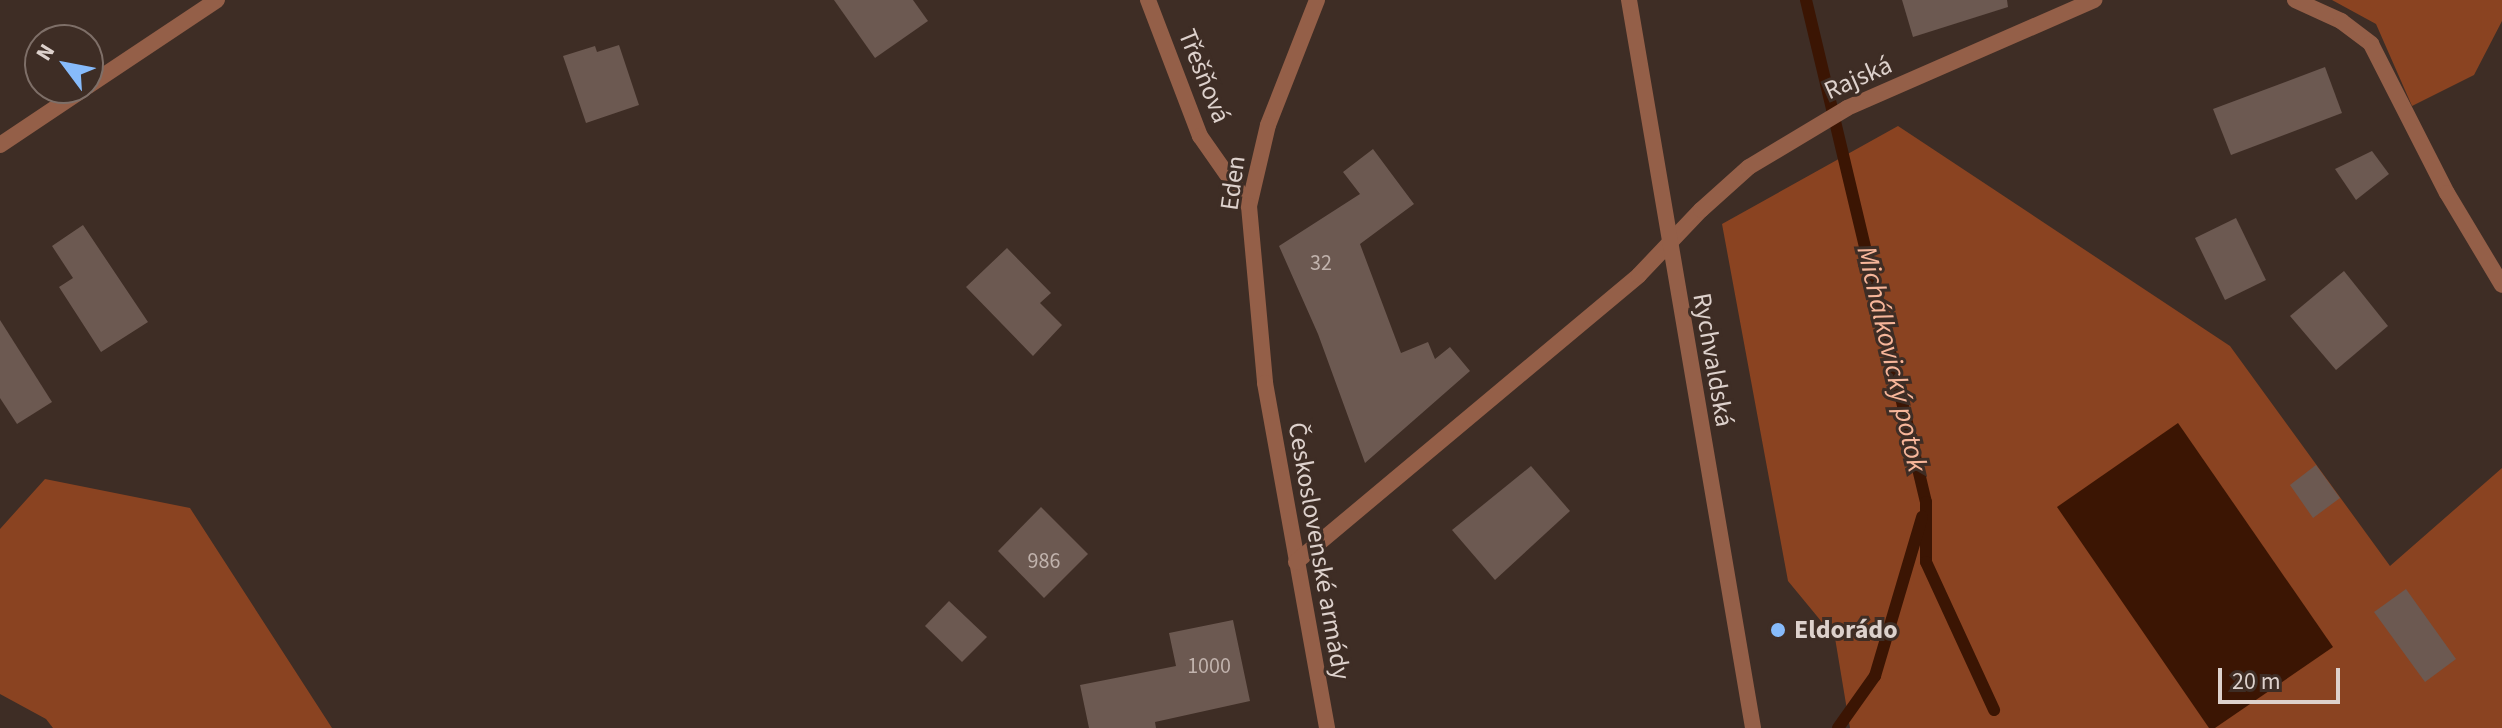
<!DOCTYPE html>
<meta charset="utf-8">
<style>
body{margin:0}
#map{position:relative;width:2502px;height:728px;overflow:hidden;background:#3e2d25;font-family:"Source Sans 3",sans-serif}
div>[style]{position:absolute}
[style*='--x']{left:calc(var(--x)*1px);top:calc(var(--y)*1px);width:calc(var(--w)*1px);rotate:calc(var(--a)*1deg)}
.green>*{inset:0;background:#8a4321}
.water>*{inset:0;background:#3b1503}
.stream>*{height:12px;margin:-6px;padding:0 6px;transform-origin:6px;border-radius:6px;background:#3b1503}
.building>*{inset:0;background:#6c5951}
.minor>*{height:16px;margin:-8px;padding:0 8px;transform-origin:8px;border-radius:8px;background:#945f48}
.tertiary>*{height:16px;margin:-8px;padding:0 8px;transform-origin:8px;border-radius:8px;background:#945f48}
.dots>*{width:22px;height:22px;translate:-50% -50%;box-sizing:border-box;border:4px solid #3e2d25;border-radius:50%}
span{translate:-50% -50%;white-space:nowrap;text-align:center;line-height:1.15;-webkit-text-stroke:6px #3e2d25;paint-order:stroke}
.number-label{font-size:22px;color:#c1b3ad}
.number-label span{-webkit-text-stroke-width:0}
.street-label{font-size:26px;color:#ddd1cc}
.poi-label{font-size:26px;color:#ddd1cc;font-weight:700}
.left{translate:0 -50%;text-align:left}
.water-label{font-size:28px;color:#f7b69a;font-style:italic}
.north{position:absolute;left:24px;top:24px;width:80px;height:80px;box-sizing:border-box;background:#3e2d25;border:2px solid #7e6f68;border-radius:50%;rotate:302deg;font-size:22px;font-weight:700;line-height:32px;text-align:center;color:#ddd1cc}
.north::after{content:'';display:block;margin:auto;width:28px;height:36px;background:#87bbfb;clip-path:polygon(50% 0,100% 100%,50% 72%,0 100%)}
.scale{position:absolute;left:2218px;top:668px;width:122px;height:36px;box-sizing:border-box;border:4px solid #ddd1cc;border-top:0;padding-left:10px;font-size:24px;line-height:28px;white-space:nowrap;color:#ddd1cc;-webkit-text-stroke:6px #3e2d25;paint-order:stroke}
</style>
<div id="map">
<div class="green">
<div style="clip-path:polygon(2332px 0,2502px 0,2502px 21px,2474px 75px,2412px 106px,2376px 24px)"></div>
<div style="clip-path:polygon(1898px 126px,2230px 346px,2390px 566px,2502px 468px,2502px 728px,1850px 728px,1835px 638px,1788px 581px,1722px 224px)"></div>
<div style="clip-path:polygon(45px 479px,190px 508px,332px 728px,53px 728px,46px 719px,0 694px,0 529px)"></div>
</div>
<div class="water">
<div style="clip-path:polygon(2178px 423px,2333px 647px,2215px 728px,2209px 728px,2057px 507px)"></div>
</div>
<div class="stream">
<div style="--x:1806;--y:0;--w:516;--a:76.56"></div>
<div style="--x:1926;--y:502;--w:60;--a:90"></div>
<div style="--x:1926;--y:562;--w:163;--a:65.3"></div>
<div style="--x:1838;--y:728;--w:64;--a:-54.6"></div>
<div style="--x:1875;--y:676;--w:166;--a:-73.5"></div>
</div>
<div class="building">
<div style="clip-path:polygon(834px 0,913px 0,928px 21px,875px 58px)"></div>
<div style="clip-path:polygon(1902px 0,2007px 0,2008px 7px,1913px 37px)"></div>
<div style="clip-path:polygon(619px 45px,639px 105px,586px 123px,563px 56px,595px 46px,597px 52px)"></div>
<div style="clip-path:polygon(2325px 67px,2342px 113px,2231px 155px,2213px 109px)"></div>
<div style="clip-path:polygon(1373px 149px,1414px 204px,1360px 244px,1401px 353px,1428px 342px,1435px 359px,1450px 347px,1470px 371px,1365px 463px,1318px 334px,1279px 246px,1360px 194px,1343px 172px)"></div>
<div style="clip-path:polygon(2372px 151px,2389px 174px,2356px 200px,2335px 169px)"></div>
<div style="clip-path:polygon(2236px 218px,2266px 280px,2225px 300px,2195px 238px)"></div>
<div style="clip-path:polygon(83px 225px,148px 322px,101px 352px,59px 287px,73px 278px,52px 246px)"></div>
<div style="clip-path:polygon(1007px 248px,1051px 293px,1040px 303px,1062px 325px,1033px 356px,966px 287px)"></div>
<div style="clip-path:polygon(2344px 271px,2388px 326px,2336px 370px,2290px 316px)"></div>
<div style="clip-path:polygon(0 320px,52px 402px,17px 424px,0 398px)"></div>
<div style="clip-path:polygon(2316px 465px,2340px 498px,2313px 518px,2290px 485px)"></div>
<div style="clip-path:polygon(1531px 466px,1570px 511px,1495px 580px,1452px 530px)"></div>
<div style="clip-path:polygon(1041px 507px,1088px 554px,1044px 598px,998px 551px)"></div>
<div style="clip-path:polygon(2406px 589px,2456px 659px,2425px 682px,2374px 612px)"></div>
<div style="clip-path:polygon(949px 601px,987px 637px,962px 662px,925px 626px)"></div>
<div style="clip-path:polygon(1233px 620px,1250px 701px,1155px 722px,1156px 728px,1089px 728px,1080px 685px,1176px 666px,1169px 633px)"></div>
</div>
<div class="minor">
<div style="--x:1148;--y:0;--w:146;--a:69.1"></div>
<div style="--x:1200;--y:136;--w:85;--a:55"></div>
<div style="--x:1317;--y:0;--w:134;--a:111.4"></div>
<div style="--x:1268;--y:125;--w:83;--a:103.2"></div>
<div style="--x:1249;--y:206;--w:178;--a:84.8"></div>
<div style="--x:1265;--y:383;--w:351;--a:79.8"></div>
<div style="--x:2295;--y:0;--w:51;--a:24.5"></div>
<div style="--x:2341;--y:21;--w:38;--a:37"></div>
<div style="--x:2371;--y:44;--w:167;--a:63"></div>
<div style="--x:2447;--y:193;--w:107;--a:59.1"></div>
<div style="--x:88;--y:86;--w:155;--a:-33.7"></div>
<div style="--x:0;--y:145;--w:102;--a:-33.8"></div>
<div style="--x:1296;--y:562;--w:447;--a:-39.9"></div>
<div style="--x:1639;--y:275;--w:90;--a:-46.4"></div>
<div style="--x:1701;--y:210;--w:64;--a:-41.9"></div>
<div style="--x:1749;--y:167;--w:114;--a:-31"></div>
<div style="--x:1847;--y:108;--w:270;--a:-23.6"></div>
</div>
<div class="tertiary">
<div style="--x:1629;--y:0;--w:738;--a:80.33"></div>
</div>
<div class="dots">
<div style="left:1778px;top:630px;background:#87bbfb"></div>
</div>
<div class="number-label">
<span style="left:1321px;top:264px">32</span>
<span style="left:1044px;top:562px">986</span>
<span style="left:1209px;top:667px">1000</span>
</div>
<div class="street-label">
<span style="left:1204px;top:76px;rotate:68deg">Třešňová</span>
<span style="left:1858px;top:78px;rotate:-24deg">Rajská</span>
<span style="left:1233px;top:183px;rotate:-82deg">Eden</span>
<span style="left:1713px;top:360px;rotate:80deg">Rychvaldská</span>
<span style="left:1319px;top:551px;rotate:80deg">Československé armády</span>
</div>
<div class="poi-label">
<span class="left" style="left:1794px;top:630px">Eldorádo</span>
</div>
<div class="water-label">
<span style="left:1892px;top:359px;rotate:77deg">Michálkovický potok</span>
</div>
<div class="north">N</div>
<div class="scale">20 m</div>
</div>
